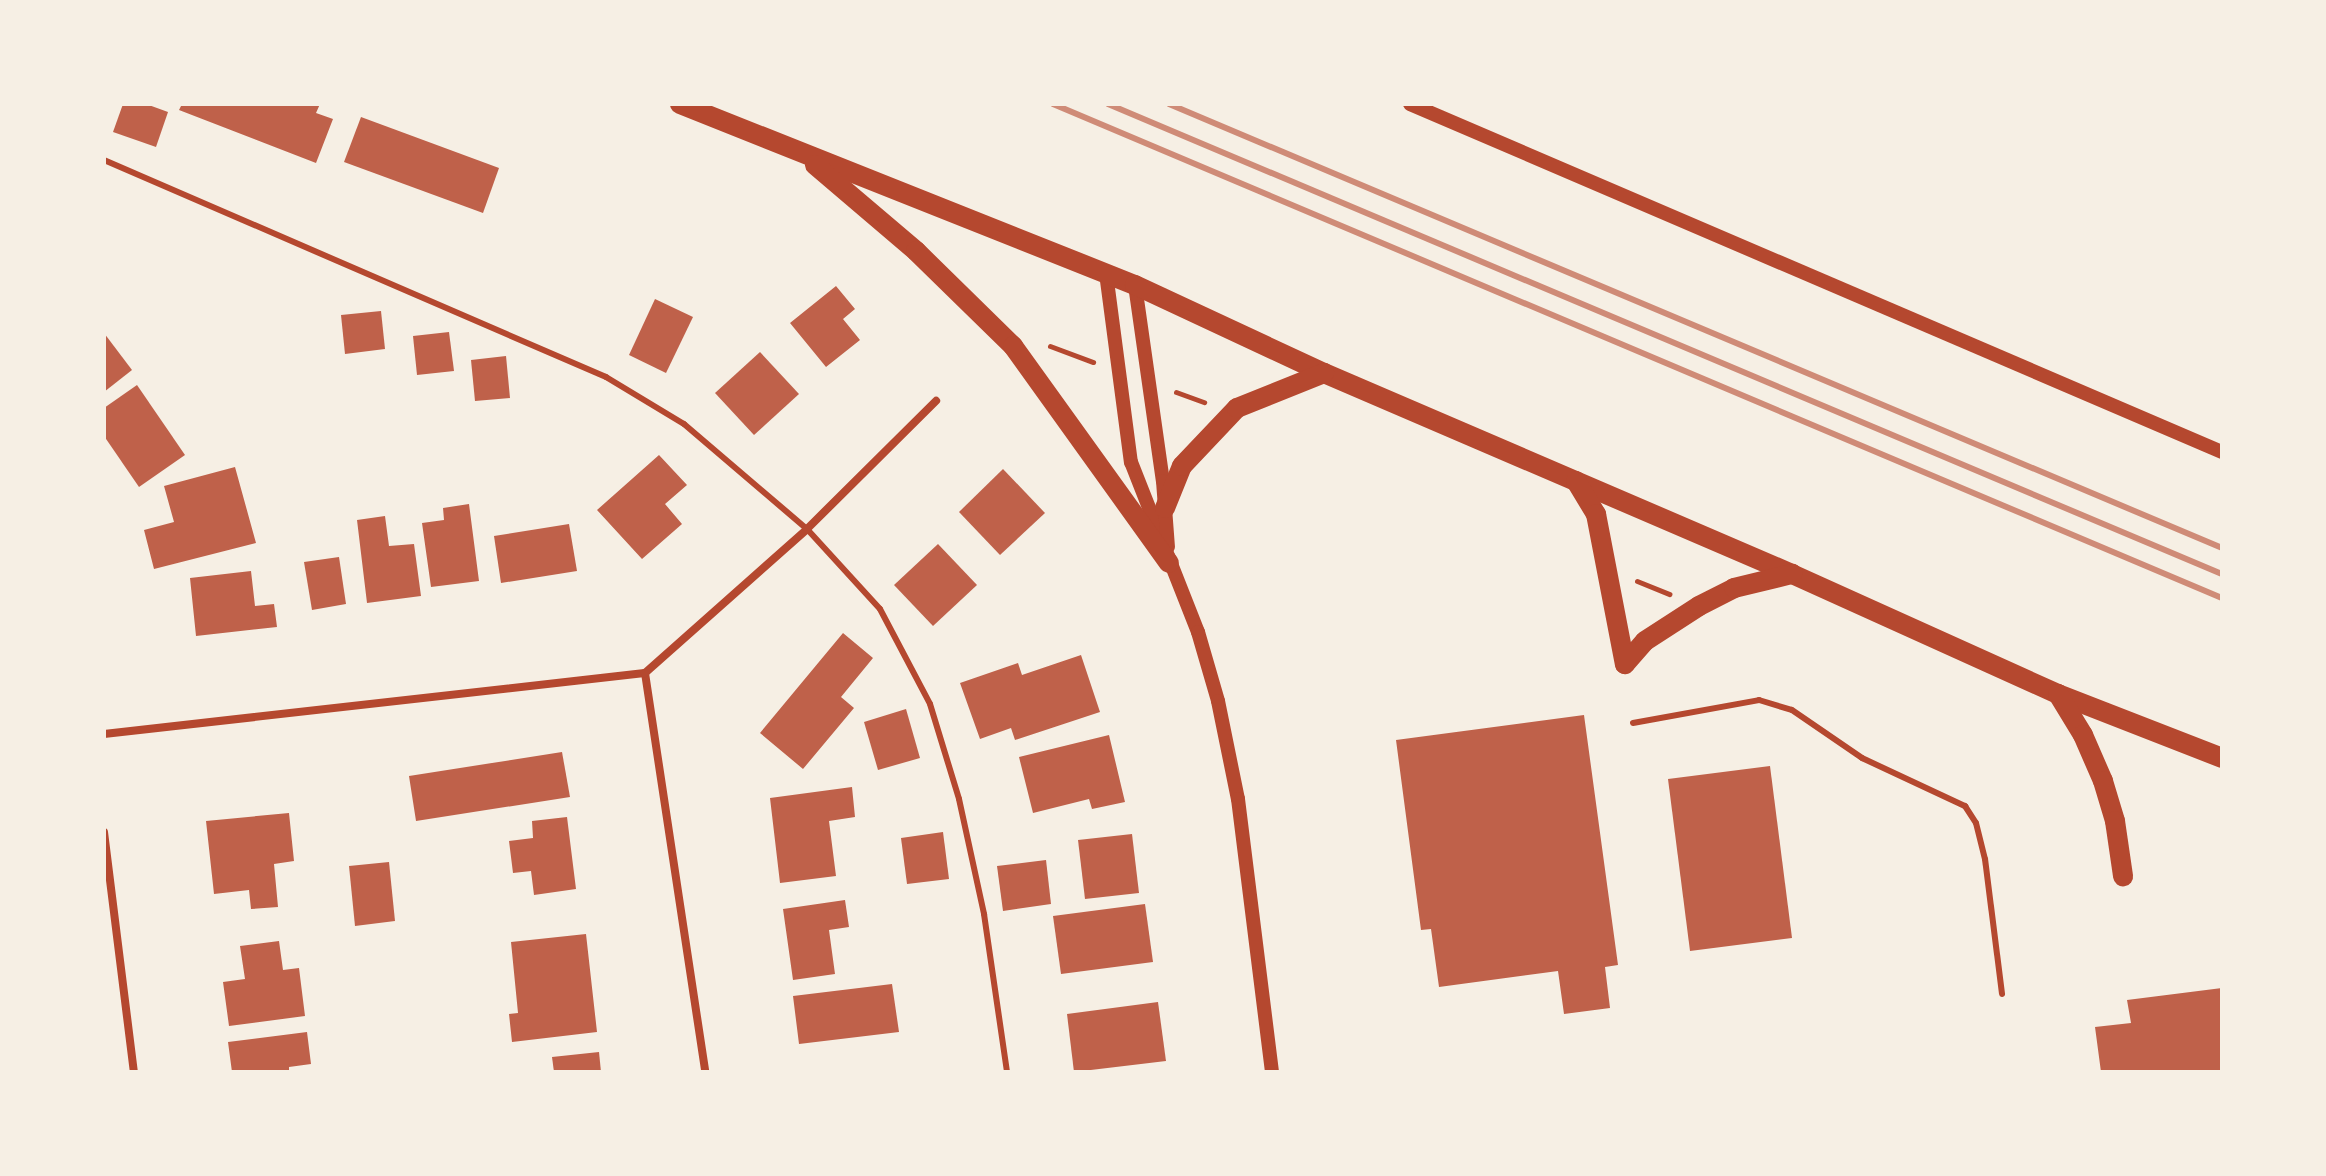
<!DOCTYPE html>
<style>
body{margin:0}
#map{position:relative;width:2326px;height:1176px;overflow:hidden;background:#f6efe4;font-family:"Times New Roman",serif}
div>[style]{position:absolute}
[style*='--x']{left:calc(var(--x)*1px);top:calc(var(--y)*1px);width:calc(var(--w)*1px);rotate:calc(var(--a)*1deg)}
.building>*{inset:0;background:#bf614a}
.path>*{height:5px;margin:-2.5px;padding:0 2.5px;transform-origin:2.5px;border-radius:2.5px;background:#b5482f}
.service>*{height:6px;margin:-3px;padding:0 3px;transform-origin:3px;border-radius:3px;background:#b5482f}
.minor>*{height:8px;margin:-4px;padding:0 4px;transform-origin:4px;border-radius:4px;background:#b5482f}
.tertiary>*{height:14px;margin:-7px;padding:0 7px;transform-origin:7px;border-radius:7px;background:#b5482f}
.primary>*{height:20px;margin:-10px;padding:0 10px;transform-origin:10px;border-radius:10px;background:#b5482f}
.rail>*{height:6px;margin:-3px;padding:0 3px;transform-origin:3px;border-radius:3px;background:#cf8b77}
span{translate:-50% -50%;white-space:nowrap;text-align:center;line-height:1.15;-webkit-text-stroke:7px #f6efe4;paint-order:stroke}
.frame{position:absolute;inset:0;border:106px solid #f6efe4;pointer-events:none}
</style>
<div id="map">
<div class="building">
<div style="clip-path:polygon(123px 104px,146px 104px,168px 112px,156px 147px,113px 132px)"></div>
<div style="clip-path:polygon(182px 104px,320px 104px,316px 113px,333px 119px,316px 163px,179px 110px)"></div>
<div style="clip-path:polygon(361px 117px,499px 168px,483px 213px,344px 162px)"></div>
<div style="clip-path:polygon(836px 286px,855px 309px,843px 319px,860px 340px,826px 367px,790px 323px)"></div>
<div style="clip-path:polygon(655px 299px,693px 317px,666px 373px,629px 355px)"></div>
<div style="clip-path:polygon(381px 311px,385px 349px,345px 354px,341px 315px)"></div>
<div style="clip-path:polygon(449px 332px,454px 371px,417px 375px,413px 336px)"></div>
<div style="clip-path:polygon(104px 333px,132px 370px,104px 392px)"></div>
<div style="clip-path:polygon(760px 352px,799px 394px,754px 435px,715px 393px)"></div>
<div style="clip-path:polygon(506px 356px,510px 398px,475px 401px,471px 360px)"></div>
<div style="clip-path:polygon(137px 385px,185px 455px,139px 487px,104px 436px,104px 408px)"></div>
<div style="clip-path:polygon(659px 455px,687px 485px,665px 504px,682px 524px,642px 559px,597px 510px)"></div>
<div style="clip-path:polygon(235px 467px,256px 543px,154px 569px,144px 530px,174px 522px,164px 486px)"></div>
<div style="clip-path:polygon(1003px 469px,1045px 513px,1000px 555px,959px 512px)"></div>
<div style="clip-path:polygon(469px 504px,479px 581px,431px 587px,422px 523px,444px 520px,443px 508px)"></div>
<div style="clip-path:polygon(385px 516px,389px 546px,414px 544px,421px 596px,367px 603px,357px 520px)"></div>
<div style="clip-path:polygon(569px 524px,577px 571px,501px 583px,494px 536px)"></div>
<div style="clip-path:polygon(938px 544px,977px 585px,933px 626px,894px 585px)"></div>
<div style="clip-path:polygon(339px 557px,346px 604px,312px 610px,304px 562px)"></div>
<div style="clip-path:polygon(251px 571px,255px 606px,274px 604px,277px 627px,196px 636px,190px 578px)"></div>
<div style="clip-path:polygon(843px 633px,873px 658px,841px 697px,854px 708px,803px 769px,760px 733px)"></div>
<div style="clip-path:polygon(1081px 655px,1100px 712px,1015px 740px,1011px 728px,980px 739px,960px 683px,1018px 663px,1022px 675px)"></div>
<div style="clip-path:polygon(906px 709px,920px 758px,878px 770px,864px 722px)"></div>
<div style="clip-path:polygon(1584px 715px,1618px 965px,1605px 967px,1610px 1008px,1564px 1014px,1558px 971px,1439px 987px,1431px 929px,1421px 930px,1396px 740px)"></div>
<div style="clip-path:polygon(1109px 735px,1125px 802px,1092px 809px,1089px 799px,1033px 813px,1019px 757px)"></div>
<div style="clip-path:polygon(562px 752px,570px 797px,416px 821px,409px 776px)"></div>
<div style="clip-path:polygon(1770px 766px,1792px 938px,1690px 951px,1668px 779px)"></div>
<div style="clip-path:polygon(852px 787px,855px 817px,829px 821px,836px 876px,780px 883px,770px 798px)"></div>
<div style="clip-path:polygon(289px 813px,294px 861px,274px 864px,278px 907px,251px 909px,249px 890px,214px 894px,206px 821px)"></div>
<div style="clip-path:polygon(567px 817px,576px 889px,534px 895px,531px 871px,513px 873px,509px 841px,533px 838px,532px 821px)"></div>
<div style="clip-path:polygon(943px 832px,949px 879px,907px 884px,901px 838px)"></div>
<div style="clip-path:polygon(1132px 834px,1139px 893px,1085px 899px,1078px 840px)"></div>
<div style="clip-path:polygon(1046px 860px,1051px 904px,1003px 911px,997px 866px)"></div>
<div style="clip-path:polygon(389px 862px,395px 921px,355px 926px,349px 866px)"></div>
<div style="clip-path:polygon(845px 900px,849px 927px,829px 930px,835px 974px,793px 980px,783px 909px)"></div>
<div style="clip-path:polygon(1145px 904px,1153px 962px,1061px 974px,1053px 916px)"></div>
<div style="clip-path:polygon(586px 934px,597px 1032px,512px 1042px,509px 1014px,518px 1013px,511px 942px)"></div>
<div style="clip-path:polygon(279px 941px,283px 970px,299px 968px,305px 1016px,229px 1026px,223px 982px,245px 979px,240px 946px)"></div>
<div style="clip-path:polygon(892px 984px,899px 1032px,799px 1044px,793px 996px)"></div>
<div style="clip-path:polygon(2222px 988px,2222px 1072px,2101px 1072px,2095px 1027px,2131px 1023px,2127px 1000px)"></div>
<div style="clip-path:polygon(1158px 1002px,1166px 1061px,1074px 1072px,1067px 1014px)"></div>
<div style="clip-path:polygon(307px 1032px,311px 1064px,289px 1067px,289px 1072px,232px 1072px,228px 1042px)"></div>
<div style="clip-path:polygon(599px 1052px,601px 1072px,554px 1072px,552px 1057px)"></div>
</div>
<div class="path">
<div style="--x:1050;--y:346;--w:46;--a:20.4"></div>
<div style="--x:1176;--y:392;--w:30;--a:20"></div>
<div style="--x:1637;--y:581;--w:35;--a:22"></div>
</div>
<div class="service">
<div style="--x:104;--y:160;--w:547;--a:23.38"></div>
<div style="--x:606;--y:377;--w:91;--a:31.1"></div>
<div style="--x:684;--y:424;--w:162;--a:40.5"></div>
<div style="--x:807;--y:529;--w:108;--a:47.6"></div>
<div style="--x:880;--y:609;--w:107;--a:62.2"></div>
<div style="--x:930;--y:704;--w:99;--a:73"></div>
<div style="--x:959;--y:799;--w:118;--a:77.7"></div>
<div style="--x:984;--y:914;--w:160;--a:81.7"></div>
<div style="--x:1633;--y:723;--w:128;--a:-10.3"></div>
<div style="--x:1759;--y:700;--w:34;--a:17"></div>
<div style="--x:1792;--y:710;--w:85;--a:34.4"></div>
<div style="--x:1862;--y:758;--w:114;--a:25"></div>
<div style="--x:1965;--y:806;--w:20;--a:57"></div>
<div style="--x:1976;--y:823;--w:37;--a:76"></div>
<div style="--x:1985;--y:859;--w:136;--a:82.8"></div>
</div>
<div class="minor">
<div style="--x:645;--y:673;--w:403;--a:81.4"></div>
<div style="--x:104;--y:734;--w:544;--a:-6.43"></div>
<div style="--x:645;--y:673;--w:217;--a:-41.6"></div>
<div style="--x:807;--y:529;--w:182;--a:-44.8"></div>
<div style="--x:104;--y:832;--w:242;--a:82.9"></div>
</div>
<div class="tertiary">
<div style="--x:1410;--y:104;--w:883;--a:23.2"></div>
<div style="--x:1106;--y:273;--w:191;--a:82.5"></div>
<div style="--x:1131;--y:462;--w:183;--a:68.5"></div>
<div style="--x:1198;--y:632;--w:72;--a:73.8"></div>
<div style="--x:1218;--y:701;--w:100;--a:78.5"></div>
<div style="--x:1238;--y:799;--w:275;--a:82.9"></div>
<div style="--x:1135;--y:285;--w:198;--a:81.9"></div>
<div style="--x:1163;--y:481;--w:66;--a:85.7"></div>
</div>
<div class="primary">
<div style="--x:680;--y:104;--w:490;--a:21.7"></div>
<div style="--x:1135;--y:285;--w:208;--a:25"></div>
<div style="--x:1324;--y:373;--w:509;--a:23.24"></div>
<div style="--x:1792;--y:574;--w:292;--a:24.3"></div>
<div style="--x:2058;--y:694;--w:176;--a:21.3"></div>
<div style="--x:815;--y:165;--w:133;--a:40.4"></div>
<div style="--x:916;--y:251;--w:136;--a:44.4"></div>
<div style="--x:1013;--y:346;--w:267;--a:54.3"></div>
<div style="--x:1576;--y:481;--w:39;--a:59"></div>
<div style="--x:1596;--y:514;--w:153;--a:79.1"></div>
<div style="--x:1165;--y:508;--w:45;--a:-68"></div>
<div style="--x:1182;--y:466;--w:80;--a:-46.5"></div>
<div style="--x:1237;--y:408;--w:94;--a:-21.9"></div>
<div style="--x:1625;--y:664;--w:30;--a:-49"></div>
<div style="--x:1645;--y:641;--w:64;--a:-32.9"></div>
<div style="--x:1699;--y:606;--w:39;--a:-27"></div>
<div style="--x:1734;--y:588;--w:60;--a:-13.6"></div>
<div style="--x:2058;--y:694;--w:48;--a:58.6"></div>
<div style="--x:2083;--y:735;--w:50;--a:66.5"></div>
<div style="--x:2103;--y:781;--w:42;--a:73.3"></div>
<div style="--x:2115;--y:821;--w:56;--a:81.7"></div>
</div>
<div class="rail">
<div style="--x:1053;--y:104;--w:1269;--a:22.91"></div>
<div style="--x:1108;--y:104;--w:1209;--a:22.88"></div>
<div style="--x:1169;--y:104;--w:1143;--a:22.86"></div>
</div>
<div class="frame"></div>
</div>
